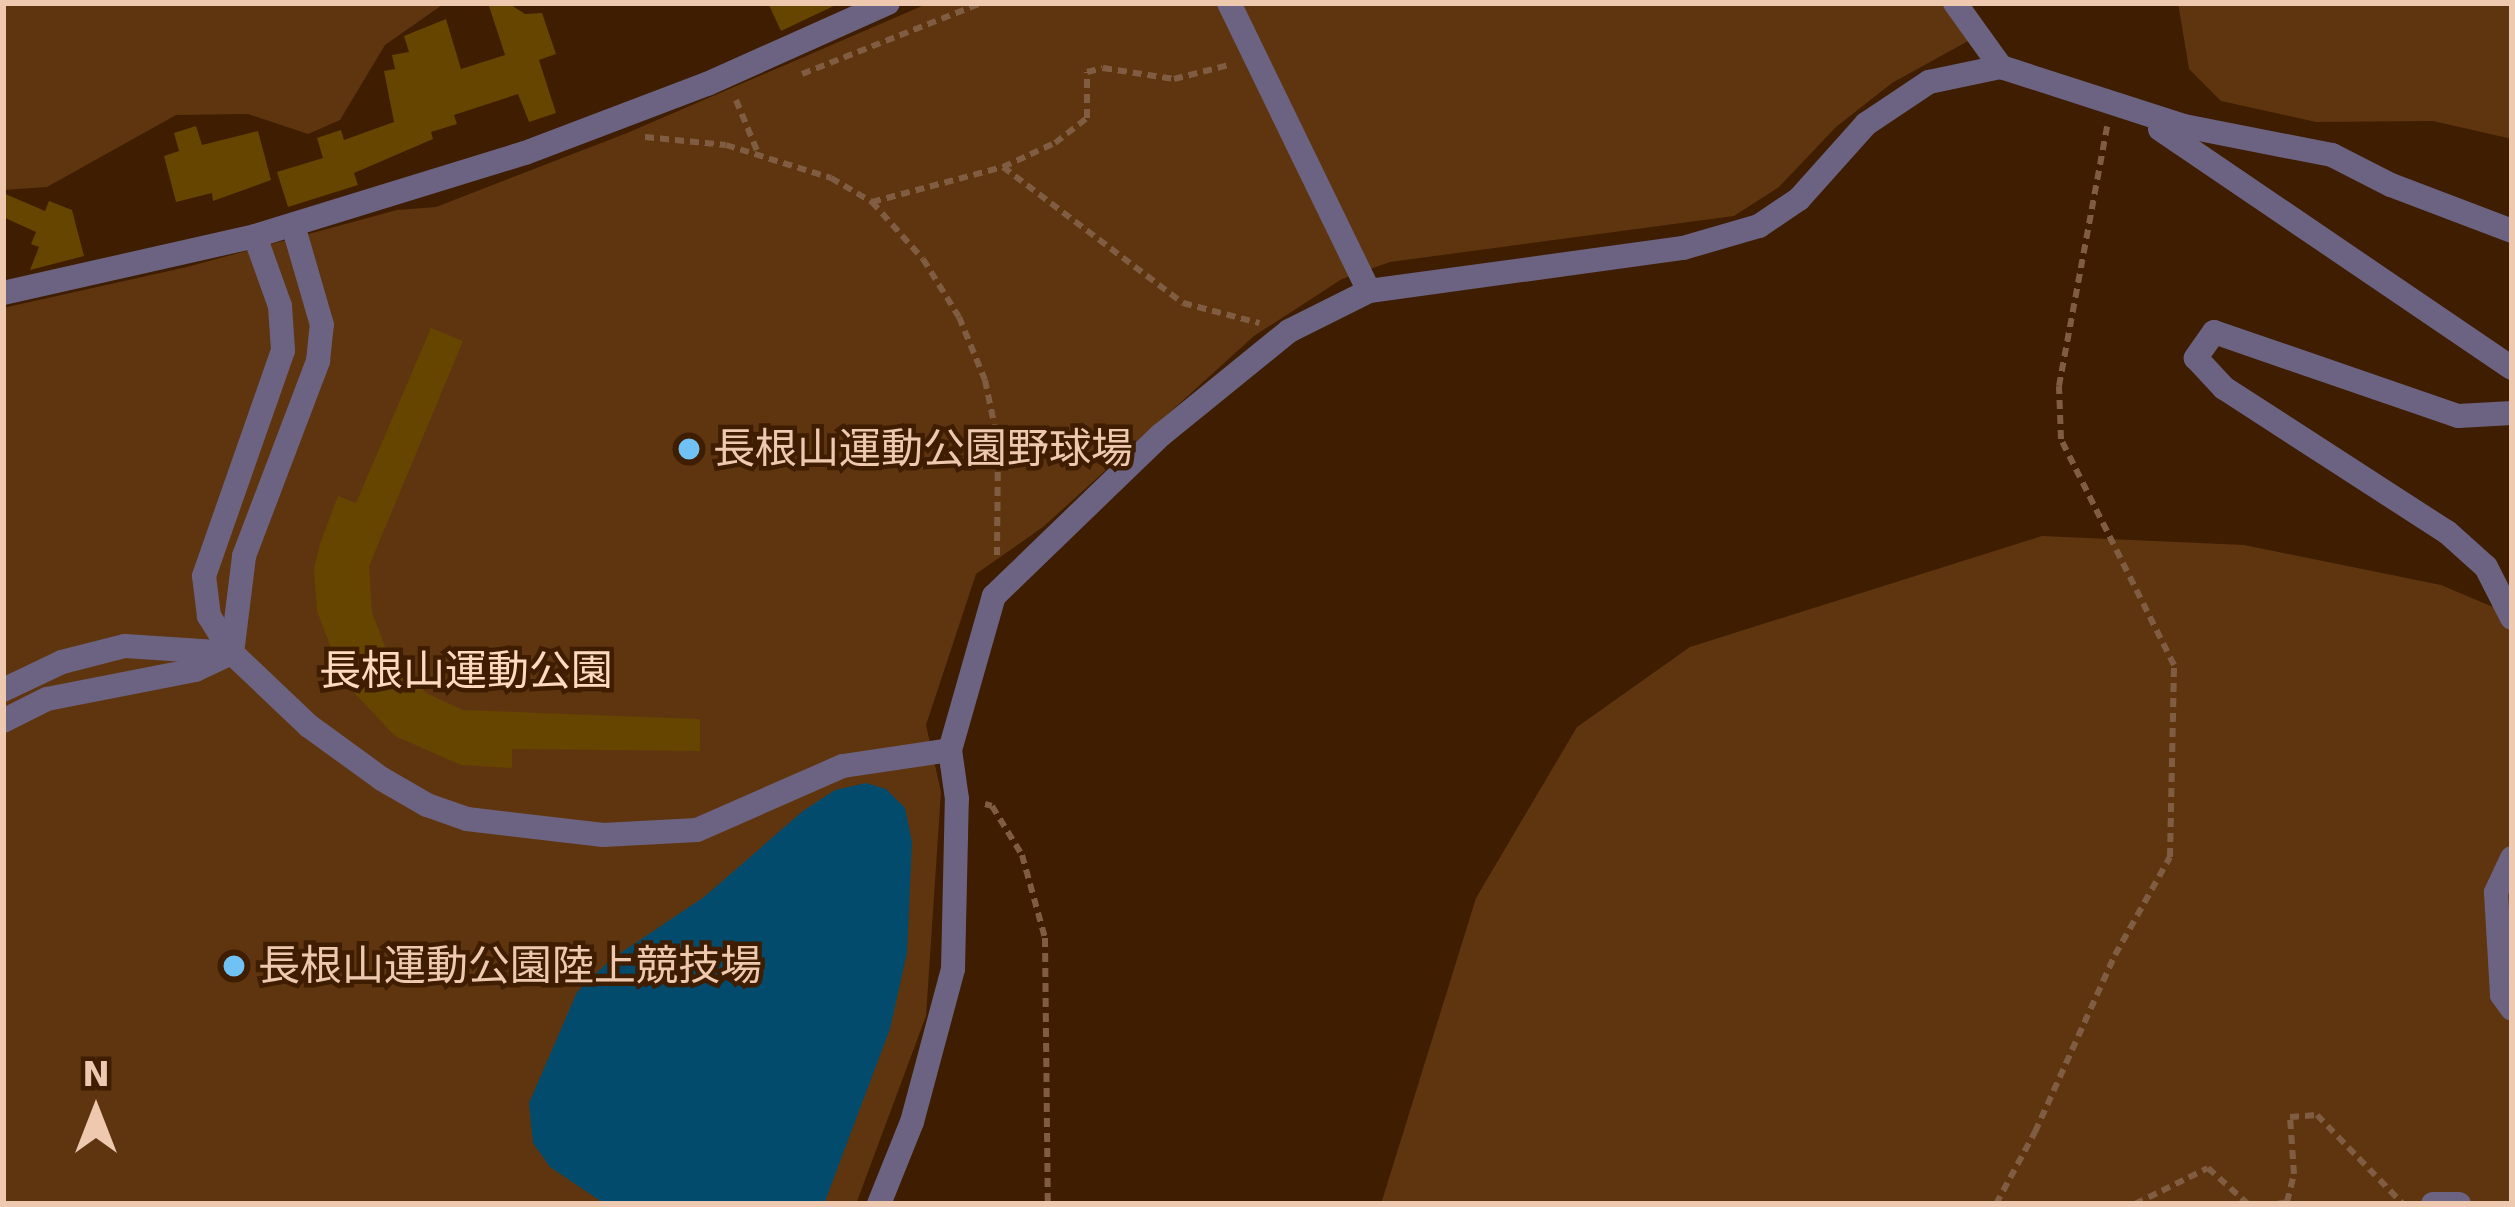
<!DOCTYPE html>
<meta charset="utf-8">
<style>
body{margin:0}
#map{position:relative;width:2515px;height:1207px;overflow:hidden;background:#3e1d00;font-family:"DejaVu Sans","Noto Sans JP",sans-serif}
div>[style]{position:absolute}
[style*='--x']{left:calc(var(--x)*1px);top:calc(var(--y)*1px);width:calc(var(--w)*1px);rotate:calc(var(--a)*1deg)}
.green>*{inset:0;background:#5f350f}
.water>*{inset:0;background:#024b6d}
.building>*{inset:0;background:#664500}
.path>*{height:6px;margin-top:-3px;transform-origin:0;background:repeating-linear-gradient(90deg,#805d42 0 9px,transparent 0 15px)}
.street>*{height:24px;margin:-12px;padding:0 12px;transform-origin:12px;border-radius:12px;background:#6c6382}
.dots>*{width:33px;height:33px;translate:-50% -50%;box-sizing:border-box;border:6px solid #3e1d00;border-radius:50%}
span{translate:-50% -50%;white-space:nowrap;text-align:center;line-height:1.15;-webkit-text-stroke:9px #3e1d00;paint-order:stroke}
.poi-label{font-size:42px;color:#eec9af}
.left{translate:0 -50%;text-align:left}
.park-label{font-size:42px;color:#ffdabf}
.frame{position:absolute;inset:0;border:6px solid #eec9af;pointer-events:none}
.north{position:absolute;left:36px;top:1051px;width:120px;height:120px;-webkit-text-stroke:9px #3e1d00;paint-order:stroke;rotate:0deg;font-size:33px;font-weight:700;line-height:48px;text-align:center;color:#eec9af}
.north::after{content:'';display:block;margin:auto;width:42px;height:54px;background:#eec9af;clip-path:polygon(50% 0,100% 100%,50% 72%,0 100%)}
</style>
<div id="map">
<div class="green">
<div style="clip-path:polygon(3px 3px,445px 3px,385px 45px,340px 120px,308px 134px,248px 114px,176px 115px,47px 187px,3px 190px)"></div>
<div style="clip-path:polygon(929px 3px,1968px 3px,1988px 30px,1892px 83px,1836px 127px,1779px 187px,1734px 216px,1390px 262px,1342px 279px,1254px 336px,1043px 527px,976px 574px,926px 725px,941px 792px,926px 1016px,856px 1204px,3px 1204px,3px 308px,187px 267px,397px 210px,436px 207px,627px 133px)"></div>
<div style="clip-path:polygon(2178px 3px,2512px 3px,2512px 139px,2433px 121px,2316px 122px,2221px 101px,2189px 69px)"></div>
<div style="clip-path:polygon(2042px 536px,2244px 545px,2441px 585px,2512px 615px,2512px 1204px,1381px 1204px,1476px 898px,1577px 727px,1690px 647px)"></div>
</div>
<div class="water">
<div style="clip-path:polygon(866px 783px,886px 789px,905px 808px,912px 842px,907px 953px,890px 1029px,824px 1204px,605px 1204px,550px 1167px,533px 1143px,529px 1103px,577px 992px,610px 960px,704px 897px,803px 811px,835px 790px)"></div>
</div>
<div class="building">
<div style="clip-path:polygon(488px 3px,508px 3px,525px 14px,542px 13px,556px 54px,539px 60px,556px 113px,529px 122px,518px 94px,454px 115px,457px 124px,431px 132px,433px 139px,354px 173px,358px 185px,288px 207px,277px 172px,323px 158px,317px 138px,341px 130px,344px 140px,394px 122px,384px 71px,395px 69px,392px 55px,409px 52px,404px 36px,446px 19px,461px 69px,505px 55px)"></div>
<div style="clip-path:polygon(768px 3px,840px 3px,781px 31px)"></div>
<div style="clip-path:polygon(196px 126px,202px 145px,258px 131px,271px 180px,213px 201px,212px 193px,176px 202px,164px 156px,179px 151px,174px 133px)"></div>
<div style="clip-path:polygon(3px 193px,45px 211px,49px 201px,72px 210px,84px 256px,30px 270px,39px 247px,31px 244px,36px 232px,3px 217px)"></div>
<div style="clip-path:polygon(431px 328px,463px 341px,369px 566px,372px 612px,387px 652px,426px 693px,463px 710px,700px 719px,700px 751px,512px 749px,512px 768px,461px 765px,395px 736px,344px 682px,317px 611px,314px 569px,320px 544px,338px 496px,356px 503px)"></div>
</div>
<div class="path">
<div style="--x:802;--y:74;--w:193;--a:-21.6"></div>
<div style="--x:736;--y:100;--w:57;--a:67.5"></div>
<div style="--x:645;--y:137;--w:81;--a:5.6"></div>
<div style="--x:726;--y:145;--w:110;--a:17.4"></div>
<div style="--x:831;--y:178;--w:48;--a:30.3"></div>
<div style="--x:872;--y:202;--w:76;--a:48.2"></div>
<div style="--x:923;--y:259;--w:68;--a:58.2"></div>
<div style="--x:959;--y:317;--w:68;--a:67.6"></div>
<div style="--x:985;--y:380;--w:63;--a:78.2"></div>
<div style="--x:998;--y:442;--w:113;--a:90.5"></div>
<div style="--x:1003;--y:167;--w:57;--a:-24.8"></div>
<div style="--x:1055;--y:143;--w:41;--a:-38"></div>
<div style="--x:1087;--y:118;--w:46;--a:-90"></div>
<div style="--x:1087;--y:72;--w:16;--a:-14"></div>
<div style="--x:1103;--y:68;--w:72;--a:8.8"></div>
<div style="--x:1174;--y:79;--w:57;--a:-14.3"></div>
<div style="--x:872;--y:202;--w:136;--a:-15"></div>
<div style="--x:1003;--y:167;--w:226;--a:37.1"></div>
<div style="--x:1183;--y:303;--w:79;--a:14.7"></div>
<div style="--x:985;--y:804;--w:7;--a:16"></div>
<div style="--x:992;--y:806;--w:57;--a:58.5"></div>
<div style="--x:1022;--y:855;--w:86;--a:74.5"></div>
<div style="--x:1045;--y:938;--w:266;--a:89.4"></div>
<div style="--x:1996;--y:1204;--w:82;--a:-61.6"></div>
<div style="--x:2035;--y:1132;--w:194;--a:-65.7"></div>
<div style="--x:2115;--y:955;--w:112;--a:-60.7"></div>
<div style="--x:2170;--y:857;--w:192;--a:-88.8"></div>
<div style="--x:2174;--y:665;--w:253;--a:-116.6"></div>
<div style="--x:2061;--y:439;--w:53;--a:-92.2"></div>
<div style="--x:2059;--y:386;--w:264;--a:-79.5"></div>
<div style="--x:2135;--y:1204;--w:81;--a:-26.3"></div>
<div style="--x:2208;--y:1168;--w:54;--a:42"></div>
<div style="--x:2277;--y:1204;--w:10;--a:-11"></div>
<div style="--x:2287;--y:1202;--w:29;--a:-76"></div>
<div style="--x:2294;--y:1174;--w:57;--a:-94"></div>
<div style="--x:2290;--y:1117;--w:27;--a:-4"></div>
<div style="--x:2317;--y:1115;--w:124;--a:46"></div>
</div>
<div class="street">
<div style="--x:1229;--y:3;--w:320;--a:64.1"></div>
<div style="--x:1955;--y:3;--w:79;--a:54.3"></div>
<div style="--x:2160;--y:129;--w:425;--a:34.2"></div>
<div style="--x:3;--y:293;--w:258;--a:-12.7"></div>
<div style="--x:255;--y:236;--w:282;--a:-17.1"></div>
<div style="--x:525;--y:153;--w:195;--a:-20.8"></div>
<div style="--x:707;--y:84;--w:198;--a:-24.1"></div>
<div style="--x:2512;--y:413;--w:54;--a:176.8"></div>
<div style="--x:2458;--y:416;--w:258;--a:-161"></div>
<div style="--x:2214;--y:332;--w:32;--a:125"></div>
<div style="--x:2196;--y:358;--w:41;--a:47"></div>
<div style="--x:2224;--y:388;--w:265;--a:32.9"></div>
<div style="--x:2447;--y:532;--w:52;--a:41.9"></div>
<div style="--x:2486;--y:567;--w:57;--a:63"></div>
<div style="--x:232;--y:653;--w:106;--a:43.5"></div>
<div style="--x:309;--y:726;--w:90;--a:36"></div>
<div style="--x:382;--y:779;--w:52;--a:30"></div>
<div style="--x:427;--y:805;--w:42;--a:19.3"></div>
<div style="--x:467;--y:819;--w:137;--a:6.7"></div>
<div style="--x:603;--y:835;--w:94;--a:-3"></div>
<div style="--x:697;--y:830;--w:159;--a:-23.7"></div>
<div style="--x:843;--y:766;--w:108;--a:-8.5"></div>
<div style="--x:232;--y:653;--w:98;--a:-82.9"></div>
<div style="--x:244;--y:556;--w:209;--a:-69.2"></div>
<div style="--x:318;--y:361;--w:36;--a:-84"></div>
<div style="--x:322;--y:325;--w:104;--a:-106.2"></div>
<div style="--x:3;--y:690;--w:65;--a:-25.4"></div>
<div style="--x:62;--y:662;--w:65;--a:-14.3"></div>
<div style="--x:125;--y:646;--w:107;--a:3.7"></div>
<div style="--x:232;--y:653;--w:44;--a:-121.9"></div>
<div style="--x:209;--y:616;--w:40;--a:-97.1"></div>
<div style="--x:204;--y:576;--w:239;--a:-70.7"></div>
<div style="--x:283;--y:350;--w:44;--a:-93.9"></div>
<div style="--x:280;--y:306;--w:74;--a:-109.7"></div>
<div style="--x:3;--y:721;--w:49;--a:-26.6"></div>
<div style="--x:47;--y:699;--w:151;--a:-11.1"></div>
<div style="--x:195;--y:670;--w:38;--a:-25"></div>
<div style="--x:2512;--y:858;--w:38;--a:115"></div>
<div style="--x:2496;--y:893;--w:102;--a:86.6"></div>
<div style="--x:2502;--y:995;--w:17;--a:54"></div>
<div style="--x:879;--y:1204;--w:88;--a:-68.1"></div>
<div style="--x:912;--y:1122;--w:158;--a:-75"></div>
<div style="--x:953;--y:969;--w:170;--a:-88.7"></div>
<div style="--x:957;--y:799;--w:49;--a:-98.1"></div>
<div style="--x:950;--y:750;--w:160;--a:-74.1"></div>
<div style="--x:994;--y:596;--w:232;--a:-44"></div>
<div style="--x:1161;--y:435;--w:165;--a:-39.1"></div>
<div style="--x:1289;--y:331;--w:89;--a:-26.6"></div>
<div style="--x:1369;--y:291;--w:317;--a:-7.8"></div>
<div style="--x:1683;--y:248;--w:79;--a:-16.1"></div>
<div style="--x:1759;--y:226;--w:48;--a:-34"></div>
<div style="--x:1799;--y:199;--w:101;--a:-48.2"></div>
<div style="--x:1866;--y:124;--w:76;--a:-33.7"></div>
<div style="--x:1929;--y:82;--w:74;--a:-11.8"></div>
<div style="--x:2001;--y:67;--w:192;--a:17.9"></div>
<div style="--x:2184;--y:126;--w:151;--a:11.1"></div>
<div style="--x:2332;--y:155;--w:66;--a:27"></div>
<div style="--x:2391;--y:185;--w:129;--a:20.8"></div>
<div style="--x:2433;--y:1204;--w:26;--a:0"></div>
</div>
<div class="dots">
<div style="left:689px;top:449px;background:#70c1f4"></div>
<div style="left:234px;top:966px;background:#70c1f4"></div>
</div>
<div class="poi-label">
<span class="left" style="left:713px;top:449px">長根山運動公園野球場</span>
<span class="left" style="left:258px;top:966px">長根山運動公園陸上競技場</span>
</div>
<div class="park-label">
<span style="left:466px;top:671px">長根山運動公園</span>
</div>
<div class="frame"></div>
<div class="north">N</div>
</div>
